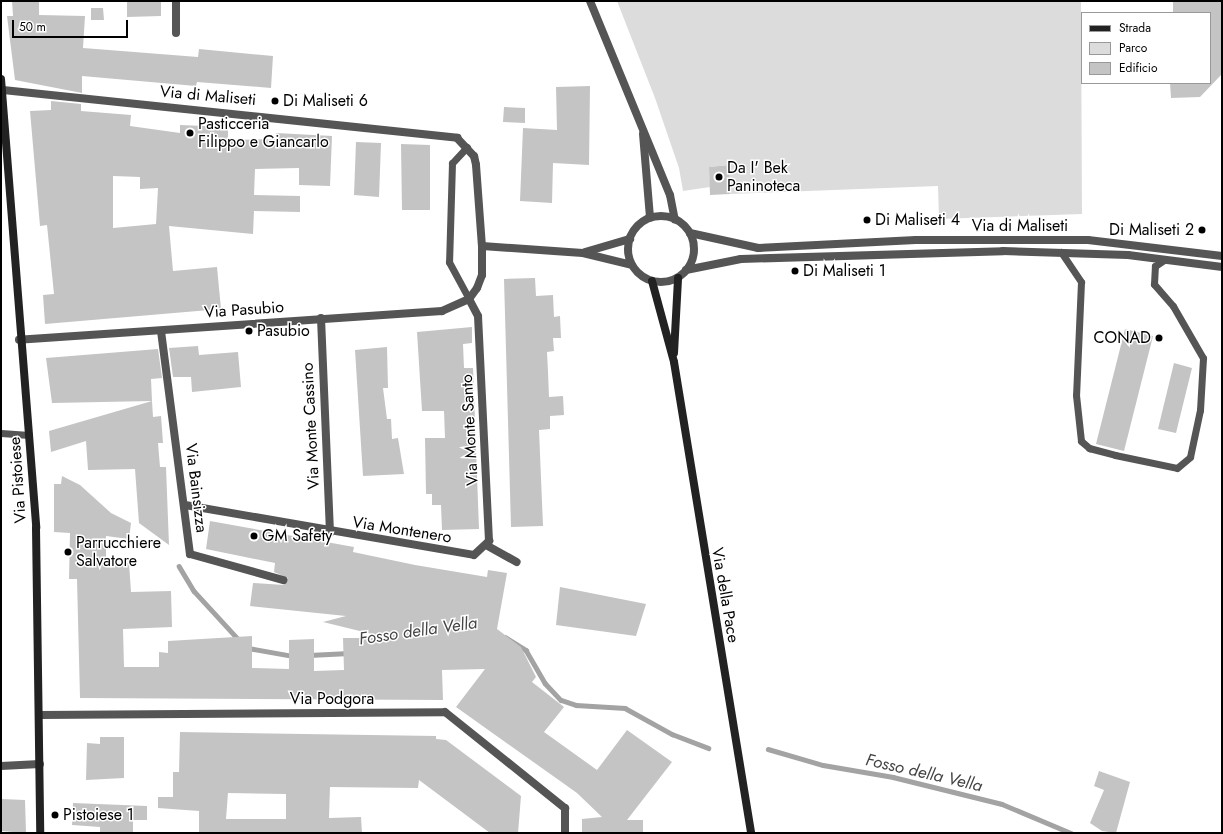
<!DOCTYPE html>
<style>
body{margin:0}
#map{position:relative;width:1223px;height:834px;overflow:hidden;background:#fff;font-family:Jost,sans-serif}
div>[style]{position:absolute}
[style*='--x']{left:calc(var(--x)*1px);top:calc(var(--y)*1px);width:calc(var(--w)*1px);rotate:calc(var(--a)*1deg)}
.green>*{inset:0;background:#dcdcdc}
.stream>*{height:4.5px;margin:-2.25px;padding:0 2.25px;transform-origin:2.25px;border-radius:2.25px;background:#a3a3a3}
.building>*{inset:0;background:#c4c4c4}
.service>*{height:7px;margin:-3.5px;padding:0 3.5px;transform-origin:3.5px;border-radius:3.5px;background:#555}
.minor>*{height:8px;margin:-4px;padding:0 4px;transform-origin:4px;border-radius:4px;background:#555}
.tertiary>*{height:8px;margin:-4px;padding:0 4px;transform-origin:4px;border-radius:4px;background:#555}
.tertiary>.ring{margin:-4px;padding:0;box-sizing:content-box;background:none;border:8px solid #555;border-radius:50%}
.secondary>*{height:8px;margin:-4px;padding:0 4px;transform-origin:4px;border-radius:4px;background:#222}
.dots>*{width:11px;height:11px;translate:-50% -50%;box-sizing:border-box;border:2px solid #fff;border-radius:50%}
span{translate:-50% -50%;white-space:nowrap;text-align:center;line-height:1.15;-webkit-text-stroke:3px #fff;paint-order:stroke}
.street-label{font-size:16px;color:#000}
.poi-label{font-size:16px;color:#000}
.left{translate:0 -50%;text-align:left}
.right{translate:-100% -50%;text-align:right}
.water-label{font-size:17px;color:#444;font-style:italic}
.frame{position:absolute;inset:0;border:2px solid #000;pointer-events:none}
.legend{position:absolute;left:1081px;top:12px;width:130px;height:72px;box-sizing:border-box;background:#fff;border:1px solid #999;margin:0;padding:5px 7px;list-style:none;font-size:12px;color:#000}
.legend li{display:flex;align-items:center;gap:8px;height:20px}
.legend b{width:20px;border:1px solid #999}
.scale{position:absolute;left:12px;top:20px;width:116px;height:18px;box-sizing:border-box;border:2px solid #000;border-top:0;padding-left:5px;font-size:12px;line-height:14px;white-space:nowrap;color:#000;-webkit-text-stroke:3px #fff;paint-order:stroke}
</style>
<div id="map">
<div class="green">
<div style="clip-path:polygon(617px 1px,1081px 1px,1082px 214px,939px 219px,938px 186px,730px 194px,728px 165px,709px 167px,710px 187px,683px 191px,679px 168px,655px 98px)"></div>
</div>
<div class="stream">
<div style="--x:179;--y:566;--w:29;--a:59"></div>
<div style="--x:194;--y:591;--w:67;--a:47.4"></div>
<div style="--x:505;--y:637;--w:25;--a:32"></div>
<div style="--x:526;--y:650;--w:38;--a:60"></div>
<div style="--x:545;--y:683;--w:23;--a:47"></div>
<div style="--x:561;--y:700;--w:16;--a:18"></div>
<div style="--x:576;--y:705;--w:49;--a:3.5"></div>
<div style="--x:625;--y:708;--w:54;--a:29"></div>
<div style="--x:672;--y:734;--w:39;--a:21"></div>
<div style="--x:248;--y:648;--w:46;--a:10.1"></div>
<div style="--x:309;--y:655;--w:40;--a:-2.9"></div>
<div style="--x:768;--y:749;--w:57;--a:16.2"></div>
<div style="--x:823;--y:765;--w:71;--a:9.7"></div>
<div style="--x:893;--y:777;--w:112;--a:13.9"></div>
<div style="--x:1002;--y:804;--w:75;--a:22.8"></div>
</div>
<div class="building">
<div style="clip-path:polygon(12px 1px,39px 1px,39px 15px,85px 16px,83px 48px,198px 57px,199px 49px,273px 56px,271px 88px,197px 82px,196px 86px,82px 76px,82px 93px,15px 80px,7px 16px,13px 16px)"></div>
<div style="clip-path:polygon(127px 1px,161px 1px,161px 16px,127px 17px)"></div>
<div style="clip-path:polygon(1173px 1px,1222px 1px,1222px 74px,1200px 97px,1171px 98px,1170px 83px,1210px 83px,1210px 13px,1173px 13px)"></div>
<div style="clip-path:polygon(91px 8px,103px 8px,104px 20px,91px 20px)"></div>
<div style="clip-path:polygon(590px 86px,589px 165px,553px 163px,552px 203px,520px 201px,523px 128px,557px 130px,556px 87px)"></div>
<div style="clip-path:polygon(evenodd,51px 101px,81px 104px,81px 111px,131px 115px,130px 126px,180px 133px,180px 125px,228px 127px,228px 140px,276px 139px,276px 133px,332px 136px,330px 186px,299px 185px,299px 168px,255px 169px,254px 195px,300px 196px,300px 212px,254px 211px,253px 234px,169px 226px,173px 271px,217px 267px,221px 309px,45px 324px,43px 295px,54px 294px,47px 225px,40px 226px,30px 111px,51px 110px,51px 101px,113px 176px,140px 177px,140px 189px,158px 188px,156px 224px,113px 228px,113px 176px)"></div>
<div style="clip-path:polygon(504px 107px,525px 108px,525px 123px,503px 122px)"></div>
<div style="clip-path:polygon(356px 142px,381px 143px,379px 197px,354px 195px)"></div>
<div style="clip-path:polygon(401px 144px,430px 145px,430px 210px,402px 210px)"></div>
<div style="clip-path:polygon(729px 165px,730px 194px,710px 195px,709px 167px)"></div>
<div style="clip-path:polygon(535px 278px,536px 296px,553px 295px,554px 317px,560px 316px,561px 338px,553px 338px,554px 351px,547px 352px,548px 372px,549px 397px,563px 396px,564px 415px,550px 416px,550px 429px,539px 430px,543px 526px,511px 527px,504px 279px)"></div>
<div style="clip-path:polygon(472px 327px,472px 343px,463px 344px,464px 368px,473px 368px,479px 529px,442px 530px,441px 505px,432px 505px,432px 494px,426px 494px,425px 438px,445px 438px,444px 411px,422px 411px,417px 332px)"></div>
<div style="clip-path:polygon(1125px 329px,1153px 336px,1124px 451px,1096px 444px)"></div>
<div style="clip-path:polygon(198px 346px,199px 355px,238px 352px,241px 387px,192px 392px,191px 377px,173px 377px,169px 348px)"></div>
<div style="clip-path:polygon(387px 347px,388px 388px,383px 388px,387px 419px,391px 419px,392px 439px,398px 438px,404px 474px,363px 476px,355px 350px)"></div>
<div style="clip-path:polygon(158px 349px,162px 378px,151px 379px,152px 401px,52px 403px,46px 358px)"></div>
<div style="clip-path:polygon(1174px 363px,1192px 368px,1176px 433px,1158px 429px)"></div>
<div style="clip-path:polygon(152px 401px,153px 417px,161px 416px,163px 443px,158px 443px,160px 467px,166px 467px,169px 545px,139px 523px,135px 469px,88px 470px,86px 441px,51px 452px,49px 431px)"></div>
<div style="clip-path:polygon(62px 476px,80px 485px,111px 513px,131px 523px,129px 539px,106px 536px,106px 563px,129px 563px,131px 592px,171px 591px,172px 627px,123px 629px,124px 667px,159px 667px,159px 652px,168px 653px,168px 641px,252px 636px,252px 668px,289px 669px,289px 640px,314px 639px,314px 671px,344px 670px,343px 638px,376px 638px,376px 635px,323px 622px,346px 616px,250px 606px,253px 583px,284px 585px,288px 578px,274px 572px,275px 563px,206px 549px,210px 521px,354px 547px,353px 552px,415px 565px,487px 577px,488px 570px,507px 573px,497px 629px,521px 647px,536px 677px,532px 682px,564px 707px,544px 732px,597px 770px,627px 730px,672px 762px,627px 820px,643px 820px,643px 833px,582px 833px,582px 819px,602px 817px,577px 793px,456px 707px,485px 669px,442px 670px,443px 700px,80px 698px,77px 579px,69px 579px,70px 533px,54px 532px,54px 484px,61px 484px)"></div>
<div style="clip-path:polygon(560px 587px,646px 604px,636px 636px,556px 625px)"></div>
<div style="clip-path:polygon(evenodd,180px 732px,436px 736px,436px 739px,446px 740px,521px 796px,518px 833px,490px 833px,419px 780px,418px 788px,330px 787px,329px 818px,361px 817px,362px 833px,199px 833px,199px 811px,158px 808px,158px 797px,173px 797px,173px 772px,179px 772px,180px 732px,228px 793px,286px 794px,286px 819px,226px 819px,228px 793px)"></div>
<div style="clip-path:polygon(100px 737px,124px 737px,124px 778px,86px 780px,87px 743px,100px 744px)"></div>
<div style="clip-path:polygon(1099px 771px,1130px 782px,1116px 833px,1102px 831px,1090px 823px,1104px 790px,1094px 786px)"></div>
<div style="clip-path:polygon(1px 799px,25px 800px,26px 833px,1px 831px)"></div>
<div style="clip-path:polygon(73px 803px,147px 806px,147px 820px,133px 820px,133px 833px,100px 833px,100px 827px,72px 825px)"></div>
</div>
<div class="service">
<div style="--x:467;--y:147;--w:22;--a:133"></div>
<div style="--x:452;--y:163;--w:99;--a:91.7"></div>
<div style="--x:449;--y:262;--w:42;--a:61.6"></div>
<div style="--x:1061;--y:252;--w:36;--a:56"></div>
<div style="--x:1081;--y:282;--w:113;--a:92.5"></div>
<div style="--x:1076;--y:395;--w:46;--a:83.8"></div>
<div style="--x:1081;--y:441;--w:11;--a:41"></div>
<div style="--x:1089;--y:448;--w:27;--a:15"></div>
<div style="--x:1115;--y:455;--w:63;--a:11.8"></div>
<div style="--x:1177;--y:468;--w:17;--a:-40"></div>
<div style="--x:1190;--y:457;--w:48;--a:-78"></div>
<div style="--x:1200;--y:410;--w:52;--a:-86.7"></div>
<div style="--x:1203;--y:358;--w:60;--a:-120"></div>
<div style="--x:1173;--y:306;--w:29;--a:-131"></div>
<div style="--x:1154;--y:284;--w:18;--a:-87"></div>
<div style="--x:1155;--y:266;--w:11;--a:-34"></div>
<div style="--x:1;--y:433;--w:28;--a:4"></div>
</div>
<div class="minor">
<div style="--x:176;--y:1;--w:32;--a:90"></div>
<div style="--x:321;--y:318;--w:215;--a:87.6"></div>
<div style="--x:161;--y:331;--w:225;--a:82.6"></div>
<div style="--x:190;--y:554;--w:97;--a:15.6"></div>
<div style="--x:185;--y:505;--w:293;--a:9.8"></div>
<div style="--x:474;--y:555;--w:21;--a:-43"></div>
<div style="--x:489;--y:541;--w:225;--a:-92.8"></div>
<div style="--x:478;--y:316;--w:19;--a:-118"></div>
<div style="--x:486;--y:545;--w:35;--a:29"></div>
<div style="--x:40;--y:715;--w:405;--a:-0.4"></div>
<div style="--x:445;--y:712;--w:154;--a:38.7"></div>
<div style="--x:565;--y:808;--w:25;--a:90"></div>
<div style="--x:1;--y:766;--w:39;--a:-3"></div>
</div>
<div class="tertiary">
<div style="--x:590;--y:1;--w:210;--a:67.6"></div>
<div style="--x:670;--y:195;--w:25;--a:79"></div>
<div style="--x:3;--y:90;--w:457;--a:6"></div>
<div style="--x:457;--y:138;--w:25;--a:47"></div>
<div style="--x:474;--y:156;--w:9;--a:77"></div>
<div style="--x:476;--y:165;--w:81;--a:85.8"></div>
<div style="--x:482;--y:246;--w:29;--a:90"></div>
<div style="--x:482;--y:275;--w:14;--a:111"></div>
<div style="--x:477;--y:288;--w:14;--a:126"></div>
<div style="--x:469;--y:299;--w:30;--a:156"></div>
<div style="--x:442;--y:311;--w:424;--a:176.1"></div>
<div style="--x:643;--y:134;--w:84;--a:85.2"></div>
<div class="ring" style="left:628px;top:216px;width:58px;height:58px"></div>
<div style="--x:690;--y:233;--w:70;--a:12.4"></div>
<div style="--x:758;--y:248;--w:158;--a:-2.9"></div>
<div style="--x:916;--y:240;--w:172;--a:0"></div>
<div style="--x:1088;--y:240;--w:135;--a:6.8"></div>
<div style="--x:482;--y:246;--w:101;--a:4"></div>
<div style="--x:583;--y:253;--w:50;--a:13.8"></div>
<div style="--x:585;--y:252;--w:47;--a:-16.1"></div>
<div style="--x:686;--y:270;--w:56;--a:-11.3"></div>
<div style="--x:741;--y:259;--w:262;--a:-1.7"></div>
<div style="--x:1003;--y:251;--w:125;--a:1.8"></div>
<div style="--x:1128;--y:255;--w:95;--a:7.3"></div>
</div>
<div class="secondary">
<div style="--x:1;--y:79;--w:450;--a:85.5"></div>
<div style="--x:36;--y:528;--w:305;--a:89.2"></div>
<div style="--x:652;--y:281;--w:84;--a:74.8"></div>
<div style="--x:674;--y:362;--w:477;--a:80.7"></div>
<div style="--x:674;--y:353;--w:75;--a:-86.9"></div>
</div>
<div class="dots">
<div style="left:275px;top:101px;background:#000"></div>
<div style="left:190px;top:133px;background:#000"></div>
<div style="left:719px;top:177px;background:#000"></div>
<div style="left:867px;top:220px;background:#000"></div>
<div style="left:1202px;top:230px;background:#000"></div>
<div style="left:795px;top:271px;background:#000"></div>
<div style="left:249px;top:331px;background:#000"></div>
<div style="left:1159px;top:338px;background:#000"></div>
<div style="left:254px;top:536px;background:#000"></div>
<div style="left:68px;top:552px;background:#000"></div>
<div style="left:55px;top:815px;background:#000"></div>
</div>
<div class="street-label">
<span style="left:208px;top:96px;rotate:5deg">Via di Maliseti</span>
<span style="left:1020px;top:226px">Via di Maliseti</span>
<span style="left:244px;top:310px;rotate:-4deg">Via Pasubio</span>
<span style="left:311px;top:426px;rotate:-93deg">Via Monte Cassino</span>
<span style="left:470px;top:430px;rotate:-93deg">Via Monte Santo</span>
<span style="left:18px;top:480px;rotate:-94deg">Via Pistoiese</span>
<span style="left:196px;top:488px;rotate:83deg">Via Bainsizza</span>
<span style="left:402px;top:530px;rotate:9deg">Via Montenero</span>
<span style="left:725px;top:595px;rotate:80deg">Via della Pace</span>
<span style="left:332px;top:699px">Via Podgora</span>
</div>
<div class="poi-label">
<span class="left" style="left:283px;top:101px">Di Maliseti 6</span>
<span class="left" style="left:198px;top:133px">Pasticceria<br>Filippo e Giancarlo</span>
<span class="left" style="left:727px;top:177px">Da I' Bek<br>Paninoteca</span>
<span class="left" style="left:875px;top:220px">Di Maliseti 4</span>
<span class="right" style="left:1194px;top:230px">Di Maliseti 2</span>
<span class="left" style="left:803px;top:271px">Di Maliseti 1</span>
<span class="left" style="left:257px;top:331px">Pasubio</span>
<span class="right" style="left:1151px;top:338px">CONAD</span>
<span class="left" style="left:262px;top:536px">GM Safety</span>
<span class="left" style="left:76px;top:552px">Parrucchiere<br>Salvatore</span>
<span class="left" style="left:63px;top:815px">Pistoiese 1</span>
</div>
<div class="water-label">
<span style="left:418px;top:631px;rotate:-8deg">Fosso della Vella</span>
<span style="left:924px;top:773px;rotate:13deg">Fosso della Vella</span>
</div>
<div class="frame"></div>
<ul class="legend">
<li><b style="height:5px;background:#222"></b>Strada</li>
<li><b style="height:11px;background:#dcdcdc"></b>Parco</li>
<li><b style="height:11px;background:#c4c4c4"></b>Edificio</li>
</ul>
<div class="scale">50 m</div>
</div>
